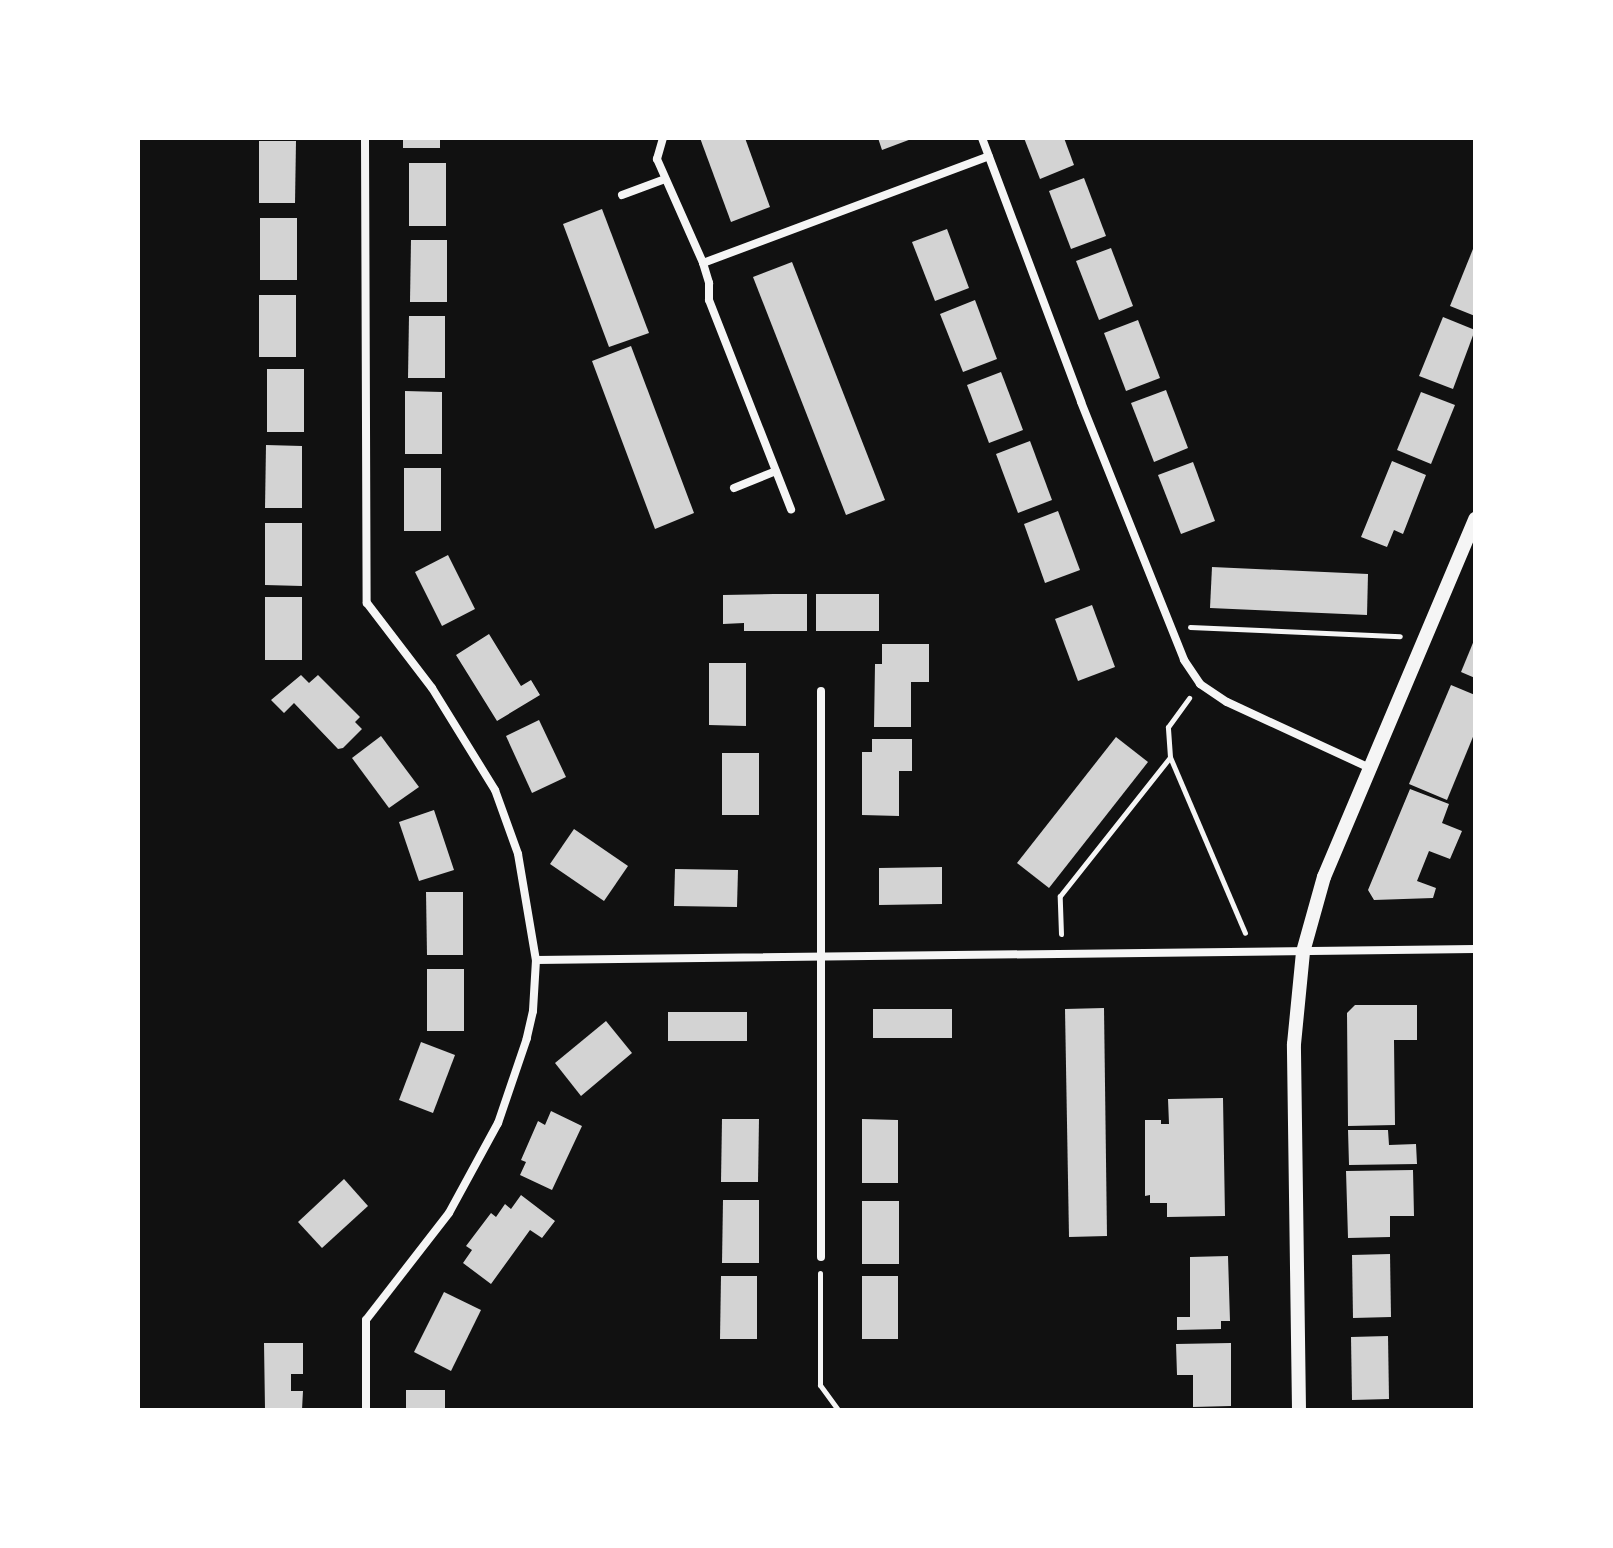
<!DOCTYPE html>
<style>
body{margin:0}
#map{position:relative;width:1613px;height:1548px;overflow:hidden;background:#111;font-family:Poppins,sans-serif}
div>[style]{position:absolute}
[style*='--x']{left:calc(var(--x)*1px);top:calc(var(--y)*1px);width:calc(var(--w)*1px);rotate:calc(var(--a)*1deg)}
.building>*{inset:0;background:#d3d3d3}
.path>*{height:5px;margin:-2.5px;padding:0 2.5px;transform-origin:2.5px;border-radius:2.5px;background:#f5f5f5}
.minor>*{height:8px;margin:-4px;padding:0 4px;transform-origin:4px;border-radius:4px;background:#f5f5f5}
.tertiary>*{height:14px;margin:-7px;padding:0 7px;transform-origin:7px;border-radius:7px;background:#f5f5f5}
span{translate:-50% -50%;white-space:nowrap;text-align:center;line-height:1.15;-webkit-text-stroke:6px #fff;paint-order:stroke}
.frame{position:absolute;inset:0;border:140px solid #fff;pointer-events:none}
</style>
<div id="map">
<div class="building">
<div style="clip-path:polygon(403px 138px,440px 138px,440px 148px,403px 148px)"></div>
<div style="clip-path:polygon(700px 138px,745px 138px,770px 207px,731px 222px)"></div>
<div style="clip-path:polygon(878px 138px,914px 138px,882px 150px)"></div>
<div style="clip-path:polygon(1024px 138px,1064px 138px,1074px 165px,1040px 179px)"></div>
<div style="clip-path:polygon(259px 141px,296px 141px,295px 203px,259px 203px)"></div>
<div style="clip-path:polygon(409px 163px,446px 163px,446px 226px,409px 226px)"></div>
<div style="clip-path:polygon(1084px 178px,1106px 236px,1071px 249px,1049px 191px)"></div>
<div style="clip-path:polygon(602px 209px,649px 333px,609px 347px,563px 224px)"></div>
<div style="clip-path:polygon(260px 218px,297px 218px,297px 280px,260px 280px)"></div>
<div style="clip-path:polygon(947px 229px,969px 288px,935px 301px,912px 242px)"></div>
<div style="clip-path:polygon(411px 240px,447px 240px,447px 302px,410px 302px)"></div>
<div style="clip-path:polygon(1475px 244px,1475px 316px,1450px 306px)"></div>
<div style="clip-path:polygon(1111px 248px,1133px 306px,1099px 320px,1076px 261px)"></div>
<div style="clip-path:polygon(792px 262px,885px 500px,846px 515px,753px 277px)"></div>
<div style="clip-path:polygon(259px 295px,296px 295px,296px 357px,259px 357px)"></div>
<div style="clip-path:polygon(975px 300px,997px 359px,963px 372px,940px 314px)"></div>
<div style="clip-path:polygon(409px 316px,445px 316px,445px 378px,408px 378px)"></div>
<div style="clip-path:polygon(1443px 317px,1475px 330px,1453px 389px,1419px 376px)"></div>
<div style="clip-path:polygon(1138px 320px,1160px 378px,1126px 391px,1104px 333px)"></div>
<div style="clip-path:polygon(631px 346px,694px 513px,655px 529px,592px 361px)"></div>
<div style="clip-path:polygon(267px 369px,304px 369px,304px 432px,267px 432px)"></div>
<div style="clip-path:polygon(1001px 372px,1023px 430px,989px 443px,967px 385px)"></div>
<div style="clip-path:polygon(1166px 390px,1188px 448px,1154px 462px,1131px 403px)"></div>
<div style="clip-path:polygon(405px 391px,442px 392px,442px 454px,405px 454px)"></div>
<div style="clip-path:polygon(1421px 392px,1455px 405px,1431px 464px,1397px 450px)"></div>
<div style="clip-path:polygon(1030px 441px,1052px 500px,1018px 513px,996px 454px)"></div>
<div style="clip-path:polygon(266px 445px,302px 446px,302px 508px,265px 508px)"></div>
<div style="clip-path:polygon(1392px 461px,1426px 475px,1403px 534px,1394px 530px,1387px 547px,1361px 537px)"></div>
<div style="clip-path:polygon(1193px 462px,1215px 521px,1181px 534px,1158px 475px)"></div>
<div style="clip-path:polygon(404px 468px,441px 468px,441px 531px,404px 531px)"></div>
<div style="clip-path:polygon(1058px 511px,1080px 570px,1045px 583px,1024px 524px)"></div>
<div style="clip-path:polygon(265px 523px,302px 523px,302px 586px,265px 585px)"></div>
<div style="clip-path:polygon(448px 555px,475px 609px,442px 626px,415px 572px)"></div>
<div style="clip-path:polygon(1212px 567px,1368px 574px,1367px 615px,1210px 608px)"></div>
<div style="clip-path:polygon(774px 594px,807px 594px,807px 631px,744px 631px,744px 623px,723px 624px,723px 595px)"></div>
<div style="clip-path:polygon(816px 594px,879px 594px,879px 631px,816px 631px)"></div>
<div style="clip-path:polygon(265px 597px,302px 597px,302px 660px,265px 660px)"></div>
<div style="clip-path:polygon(1092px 605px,1115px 667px,1078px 681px,1055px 619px)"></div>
<div style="clip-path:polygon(489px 634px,521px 686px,531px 680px,540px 695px,497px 721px,456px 655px)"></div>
<div style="clip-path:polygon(1475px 638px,1475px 678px,1461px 672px)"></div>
<div style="clip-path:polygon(882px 644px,929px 644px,929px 682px,911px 682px,911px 727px,874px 727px,875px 664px,882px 664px)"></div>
<div style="clip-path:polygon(709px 663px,746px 663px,746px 726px,709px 725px)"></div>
<div style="clip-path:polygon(301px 675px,309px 683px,318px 675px,360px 717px,355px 722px,362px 729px,343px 748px,338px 749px,294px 703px,284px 713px,271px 700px)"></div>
<div style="clip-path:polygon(1451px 685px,1475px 695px,1475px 732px,1447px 800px,1409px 784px)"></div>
<div style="clip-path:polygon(539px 720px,566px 777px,532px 793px,506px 736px)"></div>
<div style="clip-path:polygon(381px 736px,419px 787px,389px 808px,352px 758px)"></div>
<div style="clip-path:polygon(1116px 737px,1148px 762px,1049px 888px,1017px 863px)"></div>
<div style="clip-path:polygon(872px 739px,912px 739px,912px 771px,899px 771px,899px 816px,862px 815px,862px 752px,872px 752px)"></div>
<div style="clip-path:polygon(722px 753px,759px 753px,759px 815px,722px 815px)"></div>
<div style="clip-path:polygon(1410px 789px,1449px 804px,1442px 823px,1462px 831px,1450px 859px,1429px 851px,1417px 881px,1436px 888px,1433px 898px,1374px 900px,1368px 890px)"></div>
<div style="clip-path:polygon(434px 810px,454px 870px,419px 881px,399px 822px)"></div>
<div style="clip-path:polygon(574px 829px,628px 866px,604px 901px,550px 864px)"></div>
<div style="clip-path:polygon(942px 867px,942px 904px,879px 905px,879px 868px)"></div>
<div style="clip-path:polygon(675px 869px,738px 870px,737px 907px,674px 906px)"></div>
<div style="clip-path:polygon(426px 892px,463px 892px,463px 955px,427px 955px)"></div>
<div style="clip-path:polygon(427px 969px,464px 969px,464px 1031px,427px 1031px)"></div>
<div style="clip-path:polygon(1355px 1005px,1417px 1005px,1417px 1040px,1394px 1040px,1395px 1125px,1348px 1126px,1347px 1013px)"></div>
<div style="clip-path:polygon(1104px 1008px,1107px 1236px,1069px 1237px,1065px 1009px)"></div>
<div style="clip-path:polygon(873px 1009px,952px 1009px,952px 1038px,873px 1038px)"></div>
<div style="clip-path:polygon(668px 1012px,747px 1012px,747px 1041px,668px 1041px)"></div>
<div style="clip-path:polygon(606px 1021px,632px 1053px,581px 1096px,555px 1063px)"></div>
<div style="clip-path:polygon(421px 1042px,455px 1055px,433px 1113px,399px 1100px)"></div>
<div style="clip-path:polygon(1223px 1098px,1225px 1216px,1167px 1217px,1167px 1203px,1150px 1203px,1150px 1195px,1145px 1196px,1145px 1120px,1161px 1120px,1161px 1124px,1169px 1124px,1168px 1099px)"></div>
<div style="clip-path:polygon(551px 1111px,582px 1126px,552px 1190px,520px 1175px,526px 1162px,521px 1160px,538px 1121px,545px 1125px)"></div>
<div style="clip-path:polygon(722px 1119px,759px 1119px,758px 1182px,721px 1182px)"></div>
<div style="clip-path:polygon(862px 1119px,898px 1120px,898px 1183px,862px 1183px)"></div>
<div style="clip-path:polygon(1348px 1130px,1388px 1130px,1389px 1145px,1416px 1144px,1417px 1164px,1349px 1165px)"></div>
<div style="clip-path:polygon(1413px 1170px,1414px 1216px,1390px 1216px,1390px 1237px,1348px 1238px,1346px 1171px)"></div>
<div style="clip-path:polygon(344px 1179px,368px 1206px,322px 1248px,298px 1222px)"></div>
<div style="clip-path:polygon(521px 1195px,555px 1221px,542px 1238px,530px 1230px,491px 1284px,463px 1263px,472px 1250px,466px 1246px,491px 1213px,496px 1217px,505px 1204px,511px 1209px)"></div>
<div style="clip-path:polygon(723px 1200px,759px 1200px,759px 1263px,722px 1263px)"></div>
<div style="clip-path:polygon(862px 1201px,899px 1201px,899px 1264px,862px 1264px)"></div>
<div style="clip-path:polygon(1390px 1254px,1391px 1317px,1353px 1318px,1352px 1255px)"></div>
<div style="clip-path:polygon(1228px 1256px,1230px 1321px,1221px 1321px,1221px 1329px,1177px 1330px,1177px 1317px,1190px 1317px,1190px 1257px)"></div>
<div style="clip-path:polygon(721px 1276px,757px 1276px,757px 1339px,720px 1339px)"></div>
<div style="clip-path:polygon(862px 1276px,898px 1276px,898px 1339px,862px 1339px)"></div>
<div style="clip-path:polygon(444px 1292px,481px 1310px,451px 1371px,414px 1352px)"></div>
<div style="clip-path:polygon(1388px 1336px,1389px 1399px,1352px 1400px,1351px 1337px)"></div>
<div style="clip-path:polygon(264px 1343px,303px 1343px,303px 1374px,291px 1374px,291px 1391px,303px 1391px,302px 1410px,265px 1410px)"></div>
<div style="clip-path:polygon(1231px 1343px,1231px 1406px,1193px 1407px,1193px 1375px,1177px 1375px,1176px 1344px)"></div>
<div style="clip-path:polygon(406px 1390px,445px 1390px,445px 1410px,406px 1410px)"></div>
</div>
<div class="path">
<div style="--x:1190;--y:627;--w:210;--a:2.5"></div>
<div style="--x:1170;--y:757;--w:191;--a:66.9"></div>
<div style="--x:1061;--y:934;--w:38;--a:-92"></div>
<div style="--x:1060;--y:896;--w:177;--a:-51.6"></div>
<div style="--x:1170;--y:757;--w:30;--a:-94"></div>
<div style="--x:1168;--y:727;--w:36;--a:-54"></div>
<div style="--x:820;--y:1273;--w:112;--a:90"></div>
<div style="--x:820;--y:1385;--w:31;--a:54"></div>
</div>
<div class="minor">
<div style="--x:365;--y:138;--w:465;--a:89.8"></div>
<div style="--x:367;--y:603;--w:107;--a:52.6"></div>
<div style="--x:432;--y:688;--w:120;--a:58.3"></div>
<div style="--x:495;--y:790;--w:68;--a:70.2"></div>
<div style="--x:518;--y:854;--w:108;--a:80.4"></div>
<div style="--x:536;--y:960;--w:51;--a:93.4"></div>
<div style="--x:533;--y:1011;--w:28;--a:103"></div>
<div style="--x:527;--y:1038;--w:90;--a:108.8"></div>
<div style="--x:498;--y:1123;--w:102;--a:118.6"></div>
<div style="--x:449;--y:1213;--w:135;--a:127.8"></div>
<div style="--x:366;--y:1320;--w:90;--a:90"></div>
<div style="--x:663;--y:138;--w:22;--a:106"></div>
<div style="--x:657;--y:159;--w:114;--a:66.1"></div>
<div style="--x:703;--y:263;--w:305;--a:-20.5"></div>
<div style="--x:982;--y:138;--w:282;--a:69.4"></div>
<div style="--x:1081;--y:402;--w:278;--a:68.2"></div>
<div style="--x:1184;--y:660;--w:29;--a:56"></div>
<div style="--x:1200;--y:684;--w:32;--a:34"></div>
<div style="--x:1227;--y:702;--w:160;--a:24.8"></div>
<div style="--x:622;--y:195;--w:46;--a:-20.4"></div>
<div style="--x:703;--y:263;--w:21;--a:73"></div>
<div style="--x:709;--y:283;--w:17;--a:90"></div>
<div style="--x:709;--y:300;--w:225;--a:68.6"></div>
<div style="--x:734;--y:488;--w:45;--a:-22"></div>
<div style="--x:536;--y:960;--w:939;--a:-0.67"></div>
<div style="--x:821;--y:1257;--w:566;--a:-90"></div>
</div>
<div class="tertiary">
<div style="--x:1299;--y:1410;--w:366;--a:-90.8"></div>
<div style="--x:1294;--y:1044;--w:92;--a:-84.4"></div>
<div style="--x:1303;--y:952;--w:78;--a:-74.4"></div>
<div style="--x:1324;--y:877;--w:389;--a:-67.1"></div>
</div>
<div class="frame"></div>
</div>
